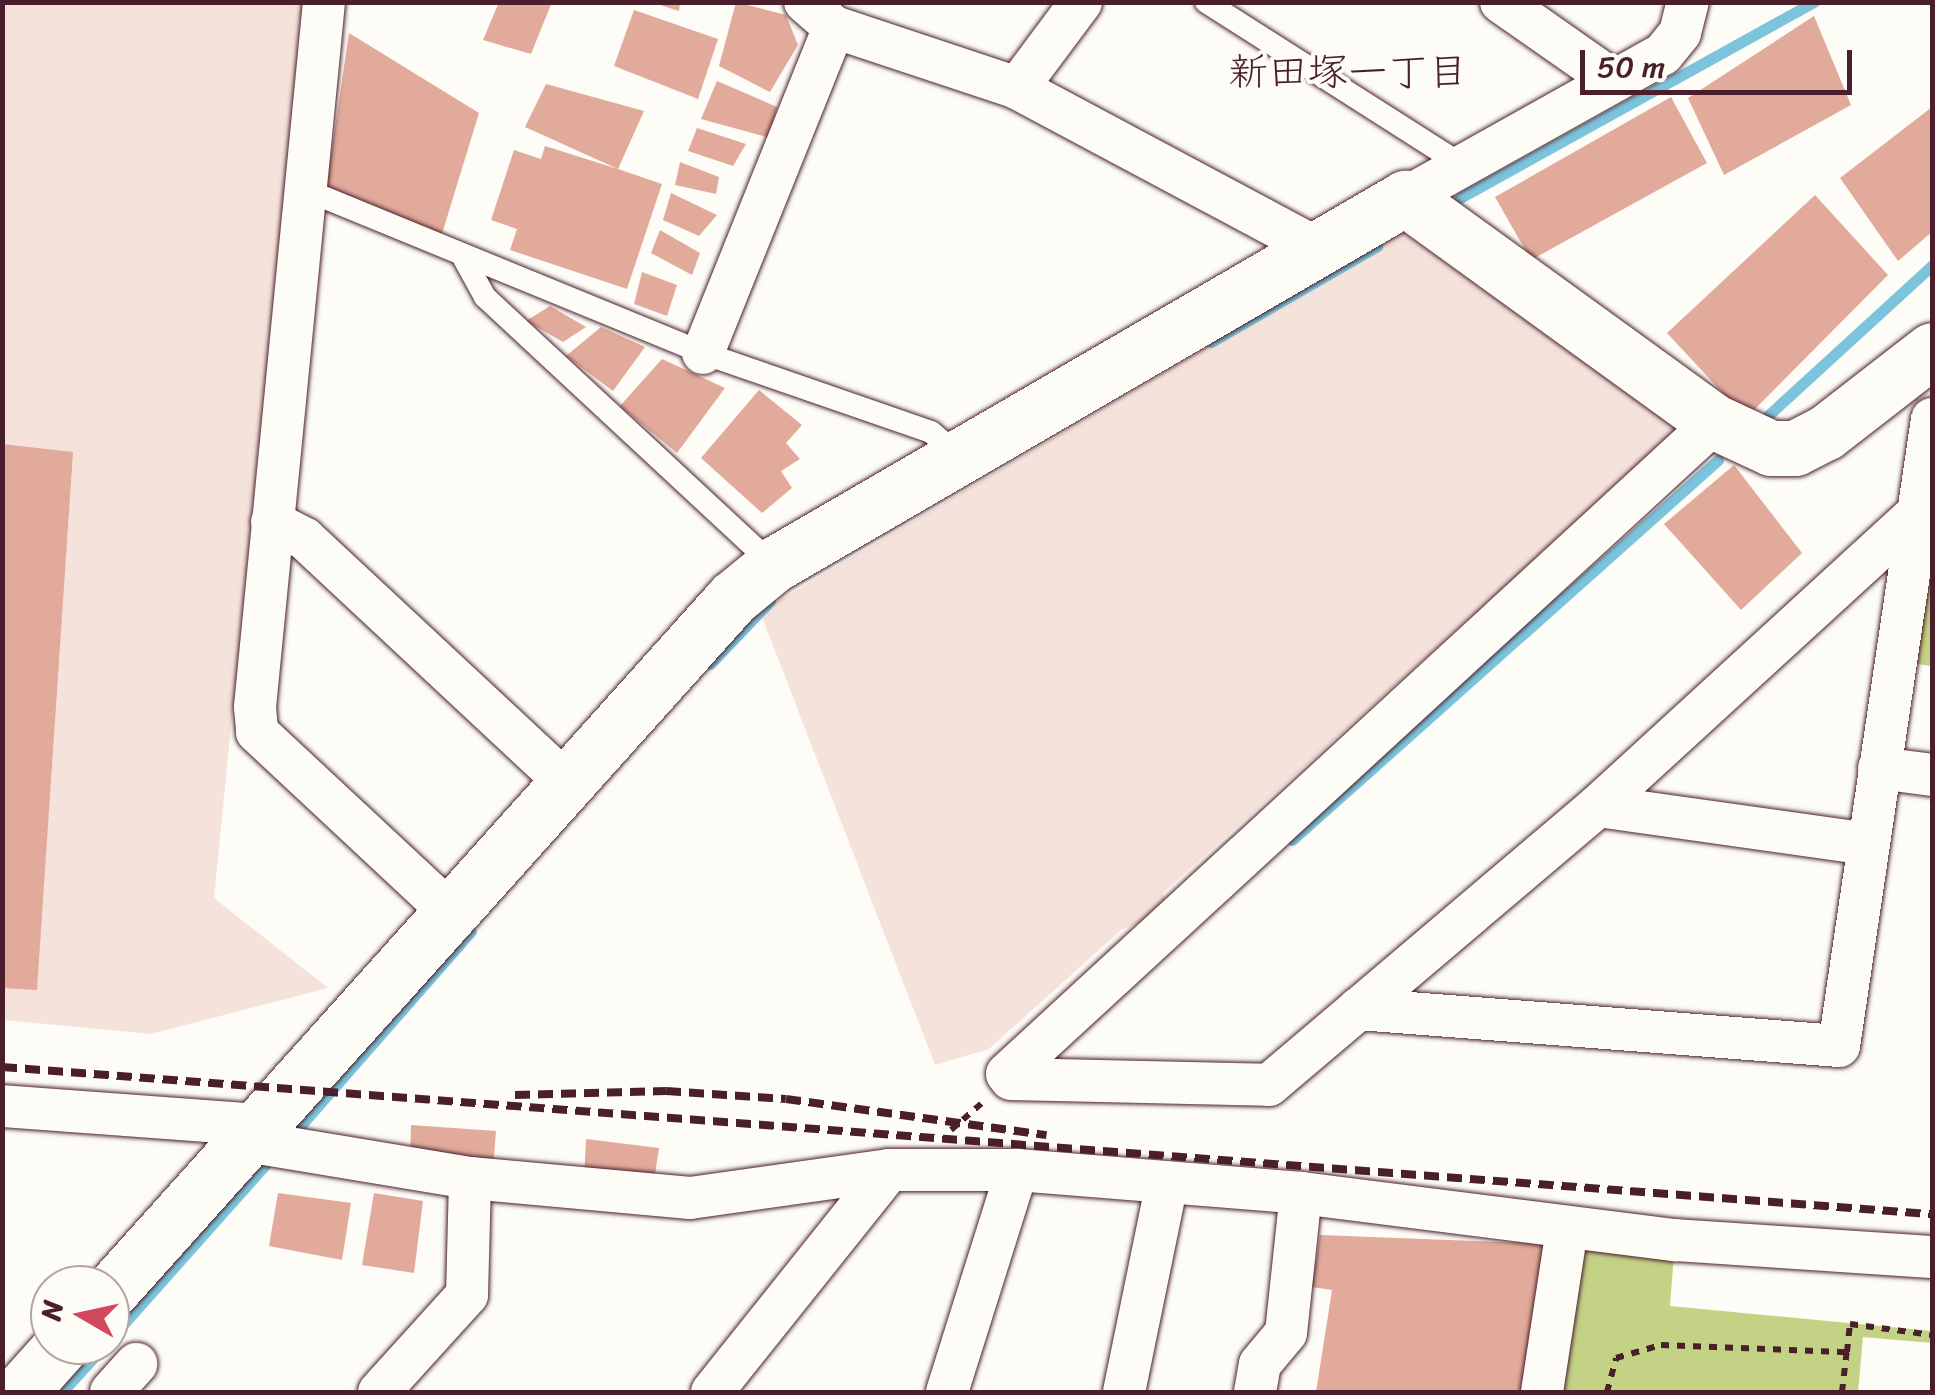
<!DOCTYPE html>
<meta charset="utf-8">
<style>
body{margin:0}
#map{position:relative;width:1935px;height:1395px;overflow:hidden;background:#fdfcf7;font-family:Sriracha,"Klee One",sans-serif}
div>[style]{position:absolute}
[style*='--x']{left:calc(var(--x)*1px);top:calc(var(--y)*1px);width:calc(var(--w)*1px);rotate:calc(var(--a)*1deg)}
.built>*{inset:0;background:#f5e3db}
.green>*{inset:0;background:#c4d286}
.stream>*{height:11px;margin:-5.5px;padding:0 5.5px;transform-origin:5.5px;border-radius:5.5px;background:#7bc4dc}
.building>*{inset:0;background:#e2aa9b}
.path>*{height:6px;margin-top:-3px;transform-origin:0;background:repeating-linear-gradient(90deg,#4a1f2b 0 8px,transparent 0 16px)}
.roads{filter:drop-shadow(0 0 2px #4a1f2b) drop-shadow(0 0 2px #4a1f2b)}
.service>*{height:22px;margin:-11px;padding:0 11px;transform-origin:11px;border-radius:11px;background:#fdfcf7}
.minor>*{height:42px;margin:-21px;padding:0 21px;transform-origin:21px;border-radius:21px;background:#fdfcf7}
.tertiary>*{height:55px;margin:-27.5px;padding:0 27.5px;transform-origin:27.5px;border-radius:27.5px;background:#fdfcf7}
.rail>*{height:8px;margin-top:-4px;transform-origin:0;background:repeating-linear-gradient(90deg,#4a1f2b 0 15px,transparent 0 23px)}
span{translate:-50% -50%;white-space:nowrap;text-align:center;line-height:1.15;-webkit-text-stroke:8px #fdfcf7;paint-order:stroke}
.neighbourhood-label{font-size:40px;color:#4a1f2b}
.frame{position:absolute;inset:0;border:5px solid #4a1f2b;pointer-events:none}
.north{position:absolute;left:30px;top:1265px;width:100px;height:100px;box-sizing:border-box;background:#fdfcf7;border:2px solid #b5a4a5;border-radius:50%;rotate:279deg;font-size:28px;font-weight:700;line-height:40px;text-align:center;color:#4a1f2b}
.north::after{content:'';display:block;margin:auto;width:35px;height:45px;background:#d1495b;clip-path:polygon(50% 0,100% 100%,50% 72%,0 100%)}
.scale{position:absolute;left:1580px;top:50px;width:272px;height:45px;box-sizing:border-box;border:5px solid #4a1f2b;border-top:0;padding-left:12px;font-size:30px;line-height:35px;white-space:nowrap;color:#4a1f2b;-webkit-text-stroke:8px #fdfcf7;paint-order:stroke}
</style>
<div id="map">
<div class="built">
<div style="clip-path:polygon(2px 3px,303px 3px,214px 898px,328px 988px,151px 1034px,3px 1020px)"></div>
<div style="clip-path:polygon(1402px 232px,1682px 428px,1163px 893px,1168px 911px,1121px 930px,989px 1049px,935px 1065px,760px 612px)"></div>
</div>
<div class="green">
<div style="clip-path:polygon(1932px 514px,1932px 666px,1910px 663px)"></div>
<div style="clip-path:polygon(1567px 1228px,1675px 1240px,1670px 1306px,1932px 1331px,1932px 1343px,1863px 1337px,1858px 1392px,1541px 1392px)"></div>
</div>
<div class="stream">
<div style="--x:1460;--y:198;--w:405;--a:-29"></div>
<div style="--x:1211;--y:342;--w:192;--a:-30"></div>
<div style="--x:1762;--y:421;--w:231;--a:-42.5"></div>
<div style="--x:710;--y:664;--w:87;--a:-46.4"></div>
<div style="--x:1292;--y:840;--w:571;--a:-41.73"></div>
<div style="--x:289;--y:1139;--w:276;--a:-48.8"></div>
<div style="--x:110;--y:1339;--w:245;--a:-48.3"></div>
<div style="--x:62;--y:1392;--w:64;--a:-47.5"></div>
</div>
<div class="building">
<div style="clip-path:polygon(499px 2px,552px 2px,531px 54px,483px 40px)"></div>
<div style="clip-path:polygon(651px 2px,680px 2px,679px 11px)"></div>
<div style="clip-path:polygon(736px 2px,786px 15px,798px 45px,770px 92px,719px 66px)"></div>
<div style="clip-path:polygon(634px 10px,718px 39px,698px 99px,614px 66px)"></div>
<div style="clip-path:polygon(1814px 16px,1851px 105px,1724px 175px,1688px 98px)"></div>
<div style="clip-path:polygon(349px 33px,479px 113px,441px 237px,326px 190px)"></div>
<div style="clip-path:polygon(717px 81px,777px 107px,770px 138px,701px 119px)"></div>
<div style="clip-path:polygon(546px 84px,644px 111px,618px 169px,662px 184px,627px 289px,510px 250px,517px 229px,491px 220px,514px 150px,541px 159px,545px 146px,618px 169px,525px 127px)"></div>
<div style="clip-path:polygon(1671px 97px,1707px 163px,1531px 260px,1495px 197px)"></div>
<div style="clip-path:polygon(1932px 107px,1932px 232px,1898px 261px,1840px 178px)"></div>
<div style="clip-path:polygon(697px 128px,746px 144px,733px 166px,688px 151px)"></div>
<div style="clip-path:polygon(680px 162px,719px 177px,716px 194px,675px 185px)"></div>
<div style="clip-path:polygon(671px 193px,717px 215px,699px 236px,663px 220px)"></div>
<div style="clip-path:polygon(1815px 195px,1888px 275px,1746px 418px,1667px 333px)"></div>
<div style="clip-path:polygon(660px 230px,700px 253px,692px 275px,651px 253px)"></div>
<div style="clip-path:polygon(642px 272px,677px 285px,667px 316px,634px 304px)"></div>
<div style="clip-path:polygon(550px 306px,586px 327px,563px 342px,526px 321px)"></div>
<div style="clip-path:polygon(601px 327px,645px 347px,613px 391px,566px 356px)"></div>
<div style="clip-path:polygon(662px 359px,725px 388px,677px 453px,620px 406px)"></div>
<div style="clip-path:polygon(759px 390px,802px 425px,786px 443px,800px 459px,781px 471px,792px 488px,762px 513px,701px 458px)"></div>
<div style="clip-path:polygon(2px 444px,73px 452px,37px 990px,2px 988px)"></div>
<div style="clip-path:polygon(1734px 465px,1802px 553px,1741px 610px,1664px 524px)"></div>
<div style="clip-path:polygon(411px 1125px,496px 1131px,493px 1169px,410px 1161px)"></div>
<div style="clip-path:polygon(586px 1139px,659px 1148px,653px 1188px,584px 1183px)"></div>
<div style="clip-path:polygon(278px 1193px,351px 1203px,342px 1260px,269px 1246px)"></div>
<div style="clip-path:polygon(374px 1193px,423px 1201px,414px 1273px,362px 1265px)"></div>
<div style="clip-path:polygon(1320px 1235px,1554px 1244px,1528px 1392px,1316px 1392px,1332px 1290px,1312px 1287px)"></div>
</div>
<div class="path">
<div style="--x:951;--y:1130;--w:43;--a:-41.2"></div>
<div style="--x:1607;--y:1392;--w:35;--a:-75"></div>
<div style="--x:1616;--y:1358;--w:47;--a:-16.1"></div>
<div style="--x:1661;--y:1345;--w:186;--a:2.2"></div>
<div style="--x:1847;--y:1352;--w:28;--a:-84"></div>
<div style="--x:1850;--y:1324;--w:83;--a:7.6"></div>
<div style="--x:1842;--y:1392;--w:43;--a:-83.4"></div>
</div>
<div class="roads">
<div class="service">
<div style="--x:1206;--y:2;--w:307;--a:32.5"></div>
<div style="--x:306;--y:190;--w:429;--a:22.3"></div>
<div style="--x:703;--y:353;--w:241;--a:19.1"></div>
<div style="--x:931;--y:432;--w:38;--a:40"></div>
<div style="--x:463;--y:257;--w:46;--a:61.2"></div>
<div style="--x:485;--y:297;--w:393;--a:42.9"></div>
</div>
<div class="minor">
<div style="--x:324;--y:2;--w:708;--a:95.59"></div>
<div style="--x:255;--y:707;--w:25;--a:85"></div>
<div style="--x:257;--y:732;--w:267;--a:43"></div>
<div style="--x:805;--y:2;--w:38;--a:41"></div>
<div style="--x:834;--y:27;--w:193;--a:18.4"></div>
<div style="--x:1017;--y:88;--w:344;--a:28.1"></div>
<div style="--x:1501;--y:2;--w:138;--a:35"></div>
<div style="--x:1017;--y:88;--w:107;--a:-53.3"></div>
<div style="--x:1405;--y:198;--w:295;--a:-29.2"></div>
<div style="--x:1663;--y:54;--w:27;--a:-51"></div>
<div style="--x:1680;--y:33;--w:32;--a:-76"></div>
<div style="--x:703;--y:353;--w:351;--a:-68.1"></div>
<div style="--x:1715;--y:422;--w:962;--a:137.36"></div>
<div style="--x:1007;--y:1074;--w:6;--a:51"></div>
<div style="--x:1011;--y:1079;--w:258;--a:1.3"></div>
<div style="--x:1269;--y:1085;--w:431;--a:-40.3"></div>
<div style="--x:1598;--y:806;--w:432;--a:-42.5"></div>
<div style="--x:272;--y:522;--w:37;--a:27"></div>
<div style="--x:305;--y:539;--w:359;--a:43"></div>
<div style="--x:1879;--y:768;--w:53;--a:7.5"></div>
<div style="--x:1598;--y:806;--w:272;--a:8"></div>
<div style="--x:1358;--y:1009;--w:482;--a:4.4"></div>
<div style="--x:1839;--y:1046;--w:634;--a:-81.56"></div>
<div style="--x:2;--y:1106;--w:260;--a:4.2"></div>
<div style="--x:246;--y:1141;--w:227;--a:9.4"></div>
<div style="--x:470;--y:1178;--w:221;--a:5.2"></div>
<div style="--x:690;--y:1198;--w:201;--a:-8"></div>
<div style="--x:889;--y:1170;--w:128;--a:0"></div>
<div style="--x:1017;--y:1170;--w:285;--a:4.6"></div>
<div style="--x:1301;--y:1193;--w:377;--a:7.2"></div>
<div style="--x:1675;--y:1240;--w:258;--a:3.8"></div>
<div style="--x:111;--y:1392;--w:38;--a:-48"></div>
<div style="--x:379;--y:1392;--w:131;--a:-47.8"></div>
<div style="--x:467;--y:1295;--w:117;--a:-88.5"></div>
<div style="--x:712;--y:1392;--w:284;--a:-51.4"></div>
<div style="--x:947;--y:1392;--w:233;--a:-72.5"></div>
<div style="--x:1124;--y:1392;--w:214;--a:-78.4"></div>
<div style="--x:1255;--y:1392;--w:28;--a:-80"></div>
<div style="--x:1260;--y:1364;--w:40;--a:-50"></div>
<div style="--x:1286;--y:1333;--w:141;--a:-83.9"></div>
<div style="--x:1542;--y:1392;--w:166;--a:-81.3"></div>
</div>
<div class="tertiary">
<div style="--x:110;--y:1292;--w:933;--a:-48.09"></div>
<div style="--x:733;--y:598;--w:52;--a:-39.5"></div>
<div style="--x:773;--y:565;--w:731;--a:-30.14"></div>
<div style="--x:1405;--y:198;--w:382;--a:35.9"></div>
<div style="--x:1715;--y:422;--w:62;--a:24.9"></div>
<div style="--x:1771;--y:448;--w:24;--a:0"></div>
<div style="--x:1795;--y:448;--w:34;--a:-27"></div>
<div style="--x:1825;--y:433;--w:135;--a:-37.8"></div>
<div style="--x:20;--y:1392;--w:63;--a:-48.2"></div>
</div>
</div>
<div class="rail">
<div style="--x:2;--y:1067;--w:1936;--a:4.36"></div>
<div style="--x:515;--y:1095;--w:151;--a:-1.5"></div>
<div style="--x:666;--y:1091;--w:120;--a:3.8"></div>
<div style="--x:786;--y:1099;--w:263;--a:7.9"></div>
</div>
<div class="neighbourhood-label">
<span style="left:1348px;top:72px">新田塚一丁目</span>
</div>
<div class="frame"></div>
<div class="north">N</div>
<div class="scale">50 m</div>
</div>
